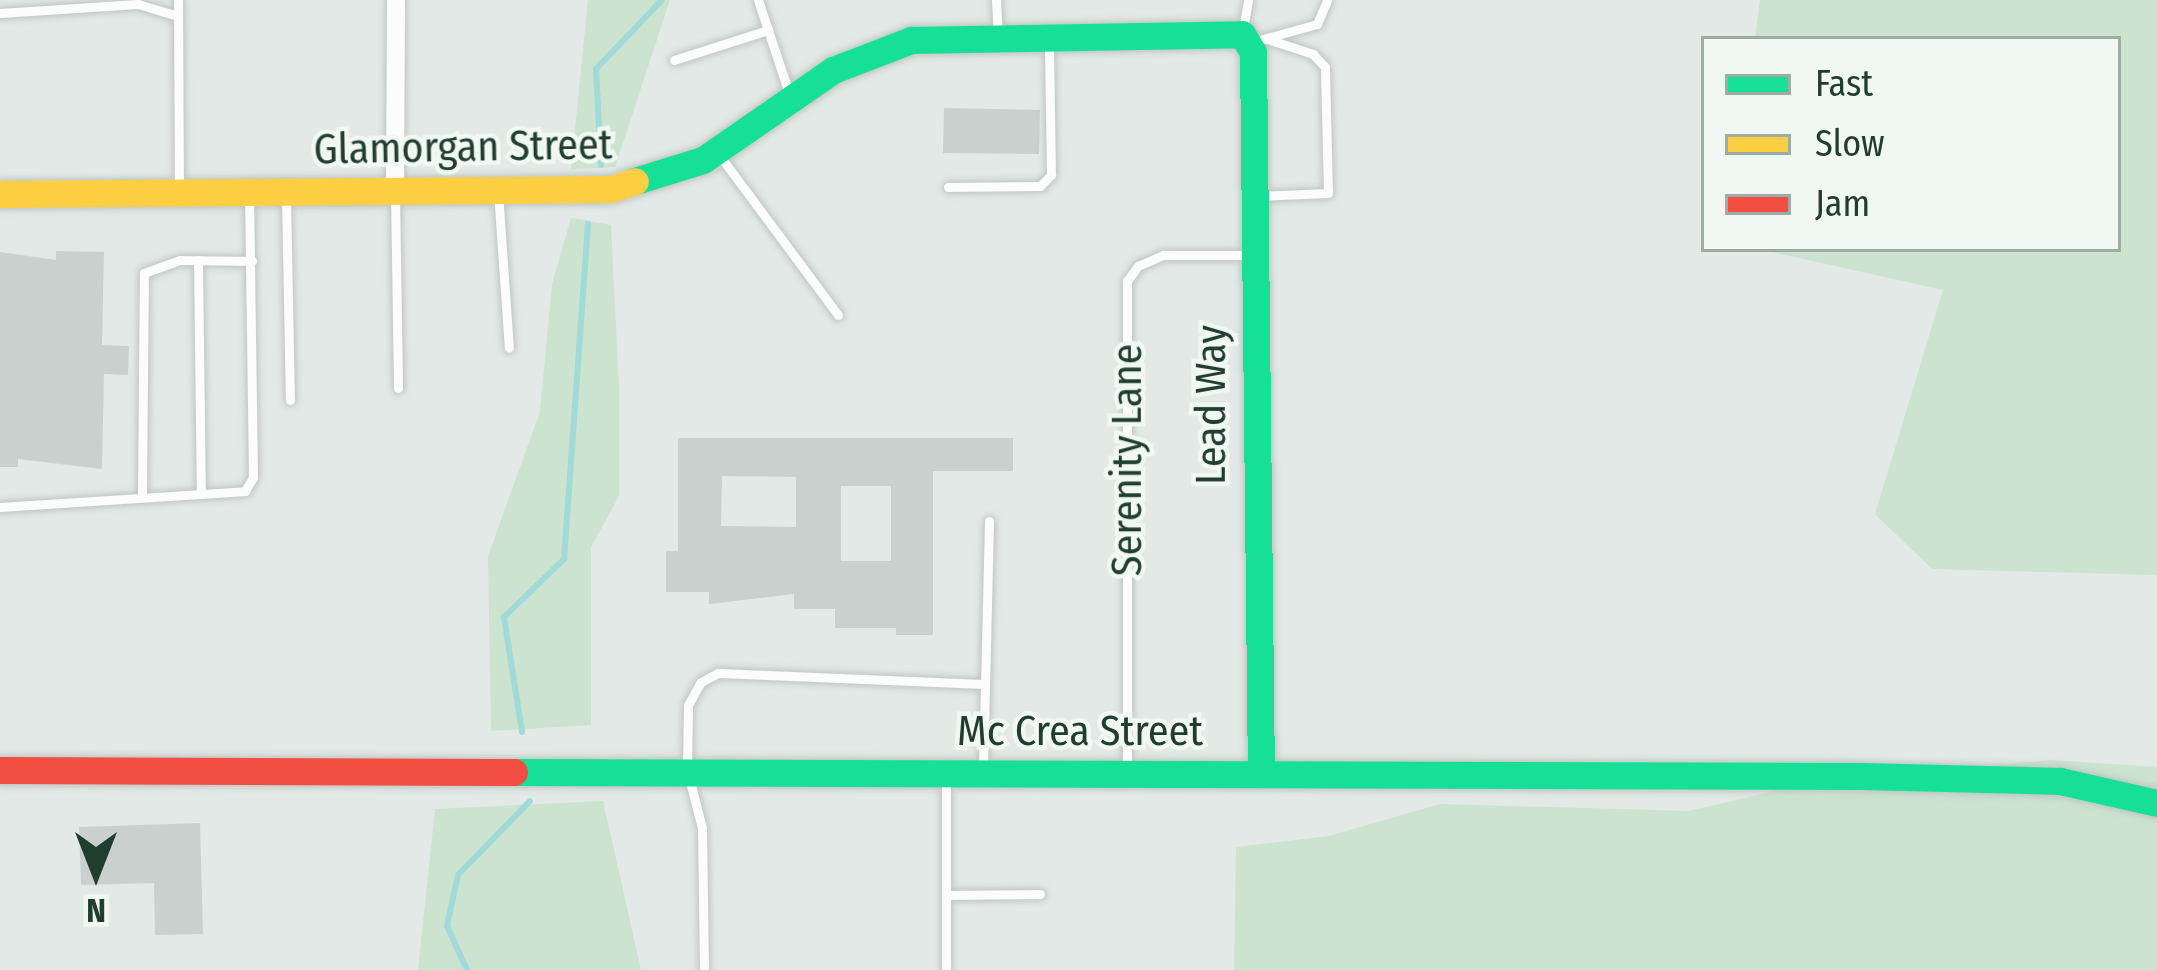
<!DOCTYPE html>
<style>
body{margin:0}
#map{position:relative;width:2157px;height:970px;overflow:hidden;background:#e3e9e6;font-family:"Fira Sans Condensed",sans-serif}
div>[style]{position:absolute}
[style*='--x']{left:calc(var(--x)*1px);top:calc(var(--y)*1px);width:calc(var(--w)*1px);rotate:calc(var(--a)*1deg)}
.green>*{inset:0;background:#cbe3cf}
.stream>*{height:6px;margin:-3px;padding:0 3px;transform-origin:3px;border-radius:3px;background:#a1dad9}
.building>*{inset:0;background:#cad0cd}
.roads{filter:drop-shadow(0 0 3px #c0c6c3) drop-shadow(0 0 3px #c0c6c3)}
.lane>*{height:9px;margin:-4.5px;padding:0 4.5px;transform-origin:4.5px;border-radius:4.5px;background:#fbfcfb}
.street>*{height:18px;margin:-9px;padding:0 9px;transform-origin:9px;border-radius:9px;background:#fbfcfb}
.fast>*{height:27px;margin:-13.5px;padding:0 13.5px;transform-origin:13.5px;border-radius:13.5px;background:#16e098}
.slow>*{height:27px;margin:-13.5px;padding:0 13.5px;transform-origin:13.5px;border-radius:13.5px;background:#ffcf43}
.jam>*{height:27px;margin:-13.5px;padding:0 13.5px;transform-origin:13.5px;border-radius:13.5px;background:#f24e42}
span{translate:-50% -50%;white-space:nowrap;text-align:center;line-height:1.15;-webkit-text-stroke:9px #f1f8f3;paint-order:stroke}
.street-label{font-size:42px;color:#203d30}
.legend{position:absolute;left:1701px;top:36px;width:420px;height:216px;box-sizing:border-box;background:#f1f8f3;border:3px solid #9dada5;margin:0;padding:15px 21px;list-style:none;font-size:36px;color:#203d30}
.legend li{display:flex;align-items:center;gap:24px;height:60px}
.legend b{width:60px;border:3px solid #9dada5}
.north{position:absolute;left:36px;top:814px;width:120px;height:120px;-webkit-text-stroke:9px #f1f8f3;paint-order:stroke;rotate:180deg;font-size:33px;font-weight:700;line-height:48px;text-align:center;color:#203d30}
.north::after{content:'';display:block;margin:auto;width:42px;height:54px;background:#203d30;clip-path:polygon(50% 0,100% 100%,50% 72%,0 100%)}
</style>
<div id="map">
<div class="green">
<div style="clip-path:polygon(588px 0,670px 0,615px 167px,571px 169px)"></div>
<div style="clip-path:polygon(1760px 0,2157px 0,2157px 575px,1932px 569px,1875px 514px,1943px 290px,1759px 249px,2118px 249px,2118px 39px,1755px 39px)"></div>
<div style="clip-path:polygon(571px 218px,611px 225px,619px 387px,619px 496px,591px 547px,591px 725px,491px 731px,488px 556px,540px 412px,552px 284px)"></div>
<div style="clip-path:polygon(2051px 760px,2157px 767px,2157px 970px,1234px 970px,1236px 847px,1329px 836px,1440px 804px,1688px 811px,1820px 781px)"></div>
<div style="clip-path:polygon(603px 801px,641px 970px,418px 970px,435px 809px)"></div>
</div>
<div class="stream">
<div style="--x:601;--y:165;--w:96;--a:-93"></div>
<div style="--x:596;--y:69;--w:95;--a:-46.3"></div>
<div style="--x:522;--y:732;--w:116;--a:-98.9"></div>
<div style="--x:504;--y:617;--w:83;--a:-44"></div>
<div style="--x:564;--y:559;--w:336;--a:-85.9"></div>
<div style="--x:467;--y:970;--w:48;--a:-114.4"></div>
<div style="--x:447;--y:926;--w:52;--a:-77.8"></div>
<div style="--x:458;--y:875;--w:103;--a:-45.8"></div>
</div>
<div class="building">
<div style="clip-path:polygon(944px 108px,1040px 110px,1039px 154px,943px 153px)"></div>
<div style="clip-path:polygon(56px 251px,104px 252px,102px 345px,129px 346px,128px 375px,104px 374px,102px 469px,18px 459px,18px 467px,0 467px,0 252px,56px 260px)"></div>
<div style="clip-path:polygon(evenodd,678px 438px,1013px 438px,1013px 471px,933px 471px,933px 635px,896px 635px,896px 628px,835px 628px,835px 609px,794px 609px,794px 594px,709px 604px,709px 592px,666px 592px,666px 551px,678px 551px,678px 438px,722px 476px,796px 477px,796px 527px,721px 526px,722px 476px,678px 438px,841px 486px,891px 486px,891px 561px,841px 561px,841px 486px)"></div>
<div style="clip-path:polygon(200px 823px,203px 934px,155px 935px,154px 883px,81px 885px,79px 827px)"></div>
</div>
<div class="roads">
<div class="lane">
<div style="--x:178;--y:0;--w:189;--a:89.7"></div>
<div style="--x:758;--y:0;--w:98;--a:71.6"></div>
<div style="--x:996;--y:0;--w:33;--a:87"></div>
<div style="--x:0;--y:13;--w:138;--a:-3.7"></div>
<div style="--x:138;--y:4;--w:42;--a:16.7"></div>
<div style="--x:1243;--y:29;--w:29;--a:-80"></div>
<div style="--x:1263;--y:39;--w:56;--a:-15.5"></div>
<div style="--x:1317;--y:24;--w:26;--a:-67"></div>
<div style="--x:674;--y:60;--w:99;--a:-17.7"></div>
<div style="--x:720;--y:156;--w:198;--a:53.4"></div>
<div style="--x:948;--y:187;--w:92;--a:-0.6"></div>
<div style="--x:1040;--y:186;--w:16;--a:-45"></div>
<div style="--x:1051;--y:175;--w:131;--a:-90.9"></div>
<div style="--x:498;--y:192;--w:156;--a:86"></div>
<div style="--x:395;--y:193;--w:195;--a:89.1"></div>
<div style="--x:286;--y:196;--w:204;--a:88.9"></div>
<div style="--x:1256;--y:196;--w:72;--a:-2.4"></div>
<div style="--x:1328;--y:193;--w:126;--a:-91.4"></div>
<div style="--x:1325;--y:67;--w:18;--a:-133"></div>
<div style="--x:1313;--y:54;--w:48;--a:-161.9"></div>
<div style="--x:198;--y:260;--w:234;--a:89.3"></div>
<div style="--x:142;--y:493;--w:220;--a:-89.5"></div>
<div style="--x:144;--y:273;--w:38;--a:-20"></div>
<div style="--x:180;--y:260;--w:72;--a:0.8"></div>
<div style="--x:0;--y:507;--w:246;--a:-3.7"></div>
<div style="--x:245;--y:491;--w:16;--a:-60"></div>
<div style="--x:253;--y:477;--w:283;--a:-90.8"></div>
<div style="--x:983;--y:768;--w:247;--a:-88.6"></div>
<div style="--x:1127;--y:769;--w:488;--a:-90"></div>
<div style="--x:1127;--y:281;--w:19;--a:-54"></div>
<div style="--x:1138;--y:266;--w:27;--a:-24"></div>
<div style="--x:1163;--y:255;--w:86;--a:0"></div>
<div style="--x:946;--y:895;--w:94;--a:-0.6"></div>
<div style="--x:704;--y:970;--w:142;--a:-90.8"></div>
<div style="--x:702;--y:828;--w:60;--a:-104.5"></div>
<div style="--x:687;--y:770;--w:65;--a:-89.1"></div>
<div style="--x:688;--y:705;--w:26;--a:-61"></div>
<div style="--x:701;--y:682;--w:19;--a:-28"></div>
<div style="--x:718;--y:673;--w:267;--a:2.4"></div>
<div style="--x:946;--y:970;--w:192;--a:-90"></div>
</div>
<div class="street">
<div style="--x:395;--y:193;--w:193;--a:-89.7"></div>
</div>
<div class="fast">
<div style="--x:635;--y:181;--w:71;--a:-17.2"></div>
<div style="--x:703;--y:160;--w:158;--a:-34.7"></div>
<div style="--x:833;--y:70;--w:84;--a:-21"></div>
<div style="--x:911;--y:40;--w:331;--a:-1"></div>
<div style="--x:1242;--y:34;--w:21;--a:59"></div>
<div style="--x:1253;--y:52;--w:722;--a:89.37"></div>
<div style="--x:514;--y:772;--w:1346;--a:0.17"></div>
<div style="--x:1860;--y:776;--w:200;--a:1.4"></div>
<div style="--x:2060;--y:781;--w:99;--a:12.8"></div>
</div>
<div class="slow">
<div style="--x:0;--y:194;--w:611;--a:-0.47"></div>
<div style="--x:611;--y:189;--w:25;--a:-18"></div>
</div>
<div class="jam">
<div style="--x:0;--y:770;--w:514;--a:0.22"></div>
</div>
</div>
<div class="street-label">
<span style="left:463px;top:147px;rotate:-1deg">Glamorgan Street</span>
<span style="left:1211px;top:405px;rotate:-90deg">Lead Way</span>
<span style="left:1127px;top:460px;rotate:-90deg">Serenity Lane</span>
<span style="left:1080px;top:731px">Mc Crea Street</span>
</div>
<ul class="legend">
<li><b style="height:15px;background:#16e098"></b>Fast</li>
<li><b style="height:15px;background:#ffcf43"></b>Slow</li>
<li><b style="height:15px;background:#f24e42"></b>Jam</li>
</ul>
<div class="north">N</div>
</div>
